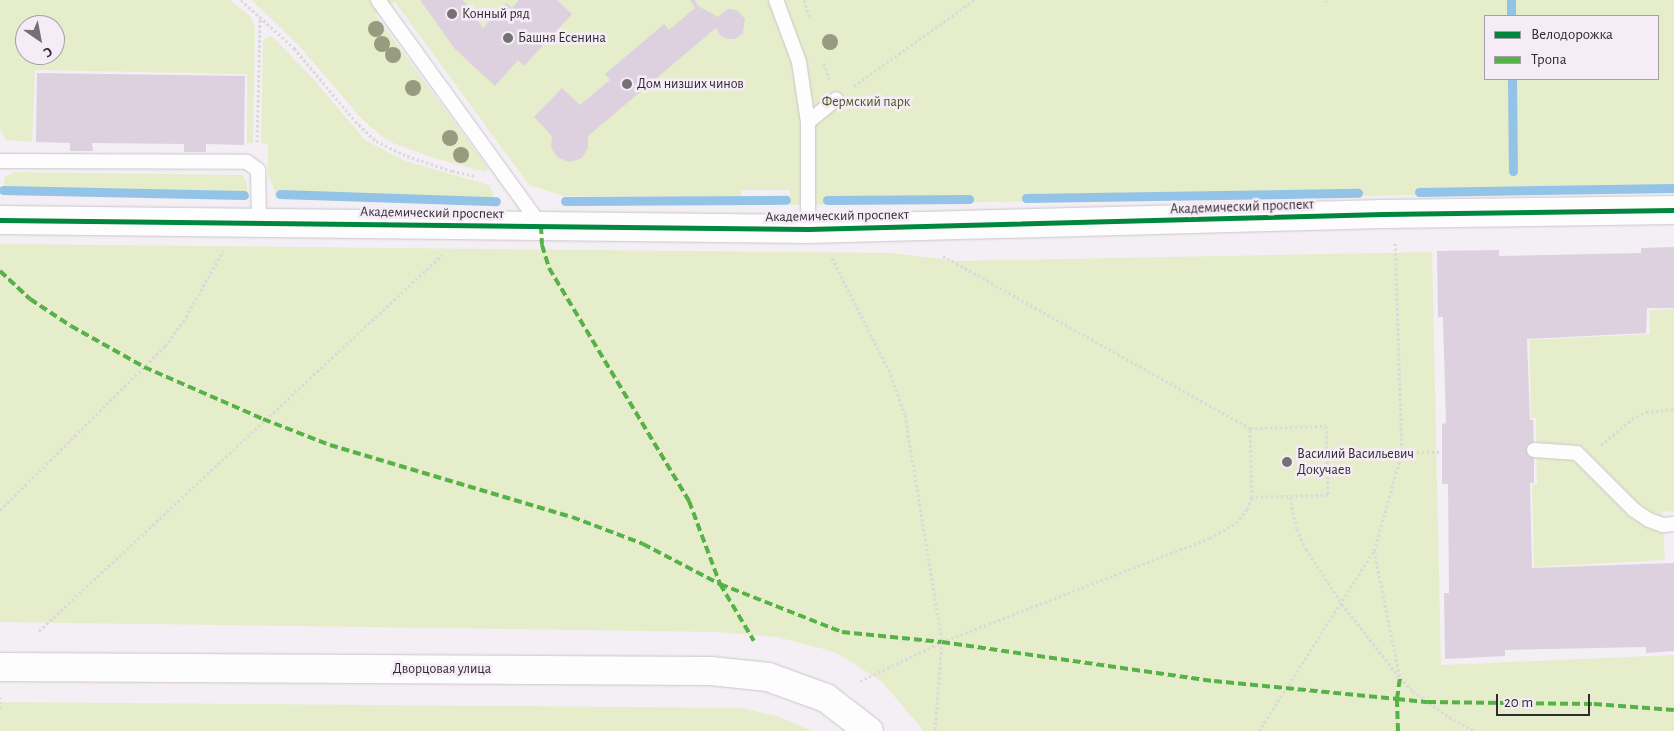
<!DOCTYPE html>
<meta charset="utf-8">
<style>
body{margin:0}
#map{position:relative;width:1674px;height:731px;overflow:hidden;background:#f4eff4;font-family:"Alegreya Sans",sans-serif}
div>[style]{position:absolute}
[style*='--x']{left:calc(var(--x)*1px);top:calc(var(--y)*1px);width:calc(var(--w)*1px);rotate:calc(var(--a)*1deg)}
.green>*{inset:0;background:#e6edcb}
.stream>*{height:9px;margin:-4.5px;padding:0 4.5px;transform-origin:4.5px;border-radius:4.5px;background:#93c4e7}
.building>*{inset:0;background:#ddd1df}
.path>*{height:3px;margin-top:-1.5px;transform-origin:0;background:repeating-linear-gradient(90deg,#dadada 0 2.5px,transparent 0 5px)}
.roads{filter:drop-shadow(0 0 1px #cac6ca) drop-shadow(0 0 1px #cac6ca)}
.lane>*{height:14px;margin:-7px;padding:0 7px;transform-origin:7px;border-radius:7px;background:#fdfdfd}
.street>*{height:28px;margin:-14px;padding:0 14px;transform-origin:14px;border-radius:14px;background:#fdfdfd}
.secondary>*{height:28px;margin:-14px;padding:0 14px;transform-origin:14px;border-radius:14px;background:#fdfdfd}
.quiet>*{height:4px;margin-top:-2px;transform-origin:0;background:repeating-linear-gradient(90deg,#56b246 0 8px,transparent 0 12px)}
.cycleway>*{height:5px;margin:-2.5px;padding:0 2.5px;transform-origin:2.5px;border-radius:2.5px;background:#00873e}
.trees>*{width:16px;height:16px;margin:-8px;border-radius:50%;background:#979b7f}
.dots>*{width:14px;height:14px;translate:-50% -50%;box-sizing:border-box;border:2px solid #f6ecf7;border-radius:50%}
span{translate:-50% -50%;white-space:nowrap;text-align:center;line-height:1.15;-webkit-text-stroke:5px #f6ecf7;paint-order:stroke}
.poi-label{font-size:14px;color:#2f2c2f}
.left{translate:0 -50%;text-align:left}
.park-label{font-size:14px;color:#4b561f}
.street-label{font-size:14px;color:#2f2c2f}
.legend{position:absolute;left:1484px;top:15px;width:175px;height:65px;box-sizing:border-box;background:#f6ecf7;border:1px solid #a69fa7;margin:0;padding:6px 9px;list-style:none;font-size:15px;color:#2f2c2f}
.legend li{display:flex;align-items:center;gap:10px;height:25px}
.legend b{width:25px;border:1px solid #a69fa7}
.north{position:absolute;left:15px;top:15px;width:50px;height:50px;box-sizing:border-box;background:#f6ecf7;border:1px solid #a69fa7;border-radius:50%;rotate:147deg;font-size:14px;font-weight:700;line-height:20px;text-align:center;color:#2f2c2f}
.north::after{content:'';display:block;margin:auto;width:18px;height:22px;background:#747074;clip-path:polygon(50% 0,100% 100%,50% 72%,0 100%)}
.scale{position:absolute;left:1496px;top:694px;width:94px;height:22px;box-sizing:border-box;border:2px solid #2f2c2f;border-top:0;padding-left:6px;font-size:15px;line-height:18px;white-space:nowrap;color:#2f2c2f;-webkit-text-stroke:4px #f6ecf7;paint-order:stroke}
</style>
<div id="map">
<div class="green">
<div style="clip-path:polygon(evenodd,0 0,230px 0,250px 16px,255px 27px,253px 143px,247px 143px,247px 74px,35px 70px,32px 142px,6px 140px,0 129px,0 0,25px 25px,55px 25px,55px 55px,25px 55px,25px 25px)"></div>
<div style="clip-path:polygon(evenodd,252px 0,1674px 0,1674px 191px,790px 205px,790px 190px,741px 190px,741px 197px,564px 196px,529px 185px,395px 2px,375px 14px,488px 168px,486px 172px,434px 158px,395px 144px,381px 136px,361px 118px,301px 48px,252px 0,1485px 16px,1658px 16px,1658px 79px,1485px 79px,1485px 16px)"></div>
<div style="clip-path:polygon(272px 36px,309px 74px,365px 140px,405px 161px,489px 185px,494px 195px,492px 205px,275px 199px,275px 191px,268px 175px,268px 144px,261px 143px,263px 42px,265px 38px)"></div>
<div style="clip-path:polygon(15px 172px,242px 175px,247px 181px,247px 199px,2px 195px,5px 177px)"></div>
<div style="clip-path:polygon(0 244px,891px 253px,957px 261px,1432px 252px,1441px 665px,1674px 655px,1674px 731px,924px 731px,881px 681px,835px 652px,777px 637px,716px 632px,0 622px)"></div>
<div style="clip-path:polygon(1674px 309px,1674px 511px,1662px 512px,1665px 560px,1534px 567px,1532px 485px,1537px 484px,1536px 418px,1531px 418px,1529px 340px,1650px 334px,1649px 310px)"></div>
<div style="clip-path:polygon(0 702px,740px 708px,777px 716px,812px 731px,0 731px)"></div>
</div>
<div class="stream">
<div style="--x:1511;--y:0;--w:16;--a:90"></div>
<div style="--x:1512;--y:79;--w:92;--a:89.4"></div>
<div style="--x:3;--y:190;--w:241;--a:1.2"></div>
<div style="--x:1419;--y:192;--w:255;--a:-0.9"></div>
<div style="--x:280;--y:194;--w:216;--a:1.9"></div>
<div style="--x:1026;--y:198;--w:332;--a:-0.9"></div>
<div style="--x:827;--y:200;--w:142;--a:-0.4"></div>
<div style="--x:565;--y:201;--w:221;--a:-0.3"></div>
</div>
<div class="building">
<div style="clip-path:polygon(420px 0,463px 0,483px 28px,506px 3px,512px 8px,519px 0,557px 0,572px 14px,524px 66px,518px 60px,495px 86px,455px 49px)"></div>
<div style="clip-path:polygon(690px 0,695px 0,698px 6px,718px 17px,728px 9px,737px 10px,745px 19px,743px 33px,735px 39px,727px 39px,720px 35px,716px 28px,588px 136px,588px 148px,582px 158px,570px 162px,558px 158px,551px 148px,552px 136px,534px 117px,562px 88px,580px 105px,610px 80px,605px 74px,664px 24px,669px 30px,695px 8px)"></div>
<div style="clip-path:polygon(37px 73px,245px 76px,244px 145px,206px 144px,206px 152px,184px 152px,184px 144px,92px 143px,93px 151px,70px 151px,70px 143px,36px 142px)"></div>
<div style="clip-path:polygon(1674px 247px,1674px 308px,1647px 308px,1646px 333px,1527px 339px,1530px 420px,1533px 420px,1534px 450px,1534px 483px,1530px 483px,1532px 568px,1674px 563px,1674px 651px,1646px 653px,1646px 647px,1505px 650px,1505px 656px,1445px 659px,1444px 593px,1449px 593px,1448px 484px,1442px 484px,1442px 424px,1446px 423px,1443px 317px,1438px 317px,1437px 251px,1499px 250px,1499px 256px,1641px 253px,1641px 248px)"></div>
</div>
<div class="path">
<div style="--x:241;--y:0;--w:72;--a:42.2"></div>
<div style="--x:294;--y:48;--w:95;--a:50.1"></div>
<div style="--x:355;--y:121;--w:29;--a:44"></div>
<div style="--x:376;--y:141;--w:34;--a:26"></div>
<div style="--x:407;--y:156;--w:47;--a:18.4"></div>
<div style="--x:452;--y:171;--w:25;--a:12"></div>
<div style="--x:804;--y:0;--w:20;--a:72"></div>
<div style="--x:1326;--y:0;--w:4;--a:90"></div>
<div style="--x:824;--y:63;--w:17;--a:73"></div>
<div style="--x:854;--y:86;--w:148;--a:-35.6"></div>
<div style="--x:257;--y:142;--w:126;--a:-88.6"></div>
<div style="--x:1395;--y:243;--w:209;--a:88.1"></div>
<div style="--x:1402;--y:452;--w:103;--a:105.8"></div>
<div style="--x:1374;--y:551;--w:130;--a:78.4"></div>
<div style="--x:943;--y:256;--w:352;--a:29.3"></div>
<div style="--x:832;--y:258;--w:131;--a:63.2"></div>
<div style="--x:891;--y:375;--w:42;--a:70.7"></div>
<div style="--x:905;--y:415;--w:230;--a:80.7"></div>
<div style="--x:942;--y:642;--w:89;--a:94.5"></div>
<div style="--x:1326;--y:426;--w:69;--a:88.3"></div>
<div style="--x:1328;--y:495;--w:76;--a:178.5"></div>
<div style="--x:1252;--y:497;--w:69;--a:-91.7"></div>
<div style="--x:1250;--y:428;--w:76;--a:-1.5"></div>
<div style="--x:1601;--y:445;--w:40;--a:-40"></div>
<div style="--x:1632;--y:419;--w:16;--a:-27"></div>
<div style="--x:1646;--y:412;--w:28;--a:-6"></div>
<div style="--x:1327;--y:458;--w:75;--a:-4.6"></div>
<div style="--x:1402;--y:452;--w:40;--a:0"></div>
<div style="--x:1290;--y:497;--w:33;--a:78"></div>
<div style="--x:1297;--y:529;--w:22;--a:66"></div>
<div style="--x:1306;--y:549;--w:66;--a:56.8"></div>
<div style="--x:1342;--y:604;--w:94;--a:51.9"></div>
<div style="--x:1400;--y:678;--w:18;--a:45"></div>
<div style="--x:1413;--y:691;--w:44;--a:35.8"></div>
<div style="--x:1449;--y:717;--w:29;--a:29"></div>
<div style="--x:0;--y:510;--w:233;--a:-44.8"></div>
<div style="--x:165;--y:346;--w:36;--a:-54"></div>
<div style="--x:186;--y:317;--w:76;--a:-60.7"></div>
<div style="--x:39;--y:631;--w:551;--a:-43.01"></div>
<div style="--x:860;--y:681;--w:91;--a:-25.4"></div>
<div style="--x:942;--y:642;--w:287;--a:-21.2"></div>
<div style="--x:1210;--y:538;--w:30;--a:-30"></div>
<div style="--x:1236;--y:523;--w:18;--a:-52"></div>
<div style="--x:1247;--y:509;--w:13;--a:-67"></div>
<div style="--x:0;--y:709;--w:12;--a:-90"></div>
<div style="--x:1259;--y:731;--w:212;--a:-57.5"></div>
</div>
<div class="roads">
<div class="lane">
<div style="--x:378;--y:0;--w:279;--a:54.2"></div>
<div style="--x:776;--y:0;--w:66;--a:69.6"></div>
<div style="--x:799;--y:62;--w:61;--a:81.5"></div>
<div style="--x:808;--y:122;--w:107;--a:90"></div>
<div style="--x:808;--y:122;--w:36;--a:-39"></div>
<div style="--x:0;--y:161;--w:247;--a:0.2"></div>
<div style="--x:247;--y:162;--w:14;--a:36"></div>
<div style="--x:258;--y:170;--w:52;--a:88.9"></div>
<div style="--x:1534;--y:450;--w:43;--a:4"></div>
<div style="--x:1577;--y:453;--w:81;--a:45"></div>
<div style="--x:1634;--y:510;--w:18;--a:34"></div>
<div style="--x:1649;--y:520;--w:15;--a:20"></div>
<div style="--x:1663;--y:525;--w:11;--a:-5"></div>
</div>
<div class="street">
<div style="--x:0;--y:220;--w:808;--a:0.64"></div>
<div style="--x:808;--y:229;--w:575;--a:-1.49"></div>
<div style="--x:1383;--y:214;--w:291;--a:-0.8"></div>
</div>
<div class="secondary">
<div style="--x:0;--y:667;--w:711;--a:0.32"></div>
<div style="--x:711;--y:671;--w:57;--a:6"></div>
<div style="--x:768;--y:677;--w:62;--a:19.9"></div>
<div style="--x:826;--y:698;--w:54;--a:37.5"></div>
</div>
</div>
<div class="quiet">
<div style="--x:541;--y:226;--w:19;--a:87"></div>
<div style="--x:542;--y:245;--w:24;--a:73"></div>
<div style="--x:549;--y:268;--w:272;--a:59"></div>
<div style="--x:689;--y:501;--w:89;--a:69.5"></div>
<div style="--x:720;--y:584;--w:66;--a:59.2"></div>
<div style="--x:0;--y:271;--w:41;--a:43"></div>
<div style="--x:30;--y:299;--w:49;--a:33.4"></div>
<div style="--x:71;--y:326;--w:84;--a:29.3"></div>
<div style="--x:144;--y:367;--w:130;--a:23.6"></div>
<div style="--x:263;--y:419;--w:72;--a:21.2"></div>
<div style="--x:330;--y:445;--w:252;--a:16.6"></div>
<div style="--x:572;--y:517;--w:76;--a:20.8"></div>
<div style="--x:643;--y:544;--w:87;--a:27.5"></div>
<div style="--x:720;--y:584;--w:131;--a:21.5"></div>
<div style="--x:842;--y:632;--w:100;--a:5.7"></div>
<div style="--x:942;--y:642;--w:275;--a:8.2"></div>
<div style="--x:1214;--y:681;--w:184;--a:5.6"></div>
<div style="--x:1397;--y:699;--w:31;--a:6"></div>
<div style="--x:1428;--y:702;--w:166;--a:0.7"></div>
<div style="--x:1594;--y:704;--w:80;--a:4.3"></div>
<div style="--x:1398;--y:731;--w:32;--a:-92"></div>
<div style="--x:1397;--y:699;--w:21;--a:-82"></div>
</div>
<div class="cycleway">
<div style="--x:0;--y:220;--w:808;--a:0.64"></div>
<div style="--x:808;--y:229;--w:575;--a:-1.49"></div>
<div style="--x:1383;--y:214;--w:291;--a:-0.8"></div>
</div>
<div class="trees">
<div style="left:376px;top:29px"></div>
<div style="left:830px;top:42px"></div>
<div style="left:382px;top:44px"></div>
<div style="left:393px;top:55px"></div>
<div style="left:413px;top:88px"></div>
<div style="left:450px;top:138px"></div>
<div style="left:461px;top:155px"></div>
</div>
<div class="dots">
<div style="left:452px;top:14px;background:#747074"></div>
<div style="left:508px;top:38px;background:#747074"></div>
<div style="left:627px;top:84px;background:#747074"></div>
<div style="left:1287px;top:462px;background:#747074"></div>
</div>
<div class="poi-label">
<span class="left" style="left:462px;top:14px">Конный ряд</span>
<span class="left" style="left:518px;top:38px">Башня Есенина</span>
<span class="left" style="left:637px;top:84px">Дом низших чинов</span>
<span class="left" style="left:1297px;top:462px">Василий Васильевич<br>Докучаев</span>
</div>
<div class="park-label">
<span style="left:866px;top:102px">Фермский парк</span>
</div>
<div class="street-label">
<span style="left:1242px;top:207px;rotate:-2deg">Академический проспект</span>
<span style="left:432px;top:213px;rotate:1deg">Академический проспект</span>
<span style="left:837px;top:216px;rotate:-1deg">Академический проспект</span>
<span style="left:442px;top:669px">Дворцовая улица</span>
</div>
<ul class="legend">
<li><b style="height:6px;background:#00873e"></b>Велодорожка</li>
<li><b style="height:6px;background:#56b246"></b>Тропа</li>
</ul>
<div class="north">С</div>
<div class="scale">20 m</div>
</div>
